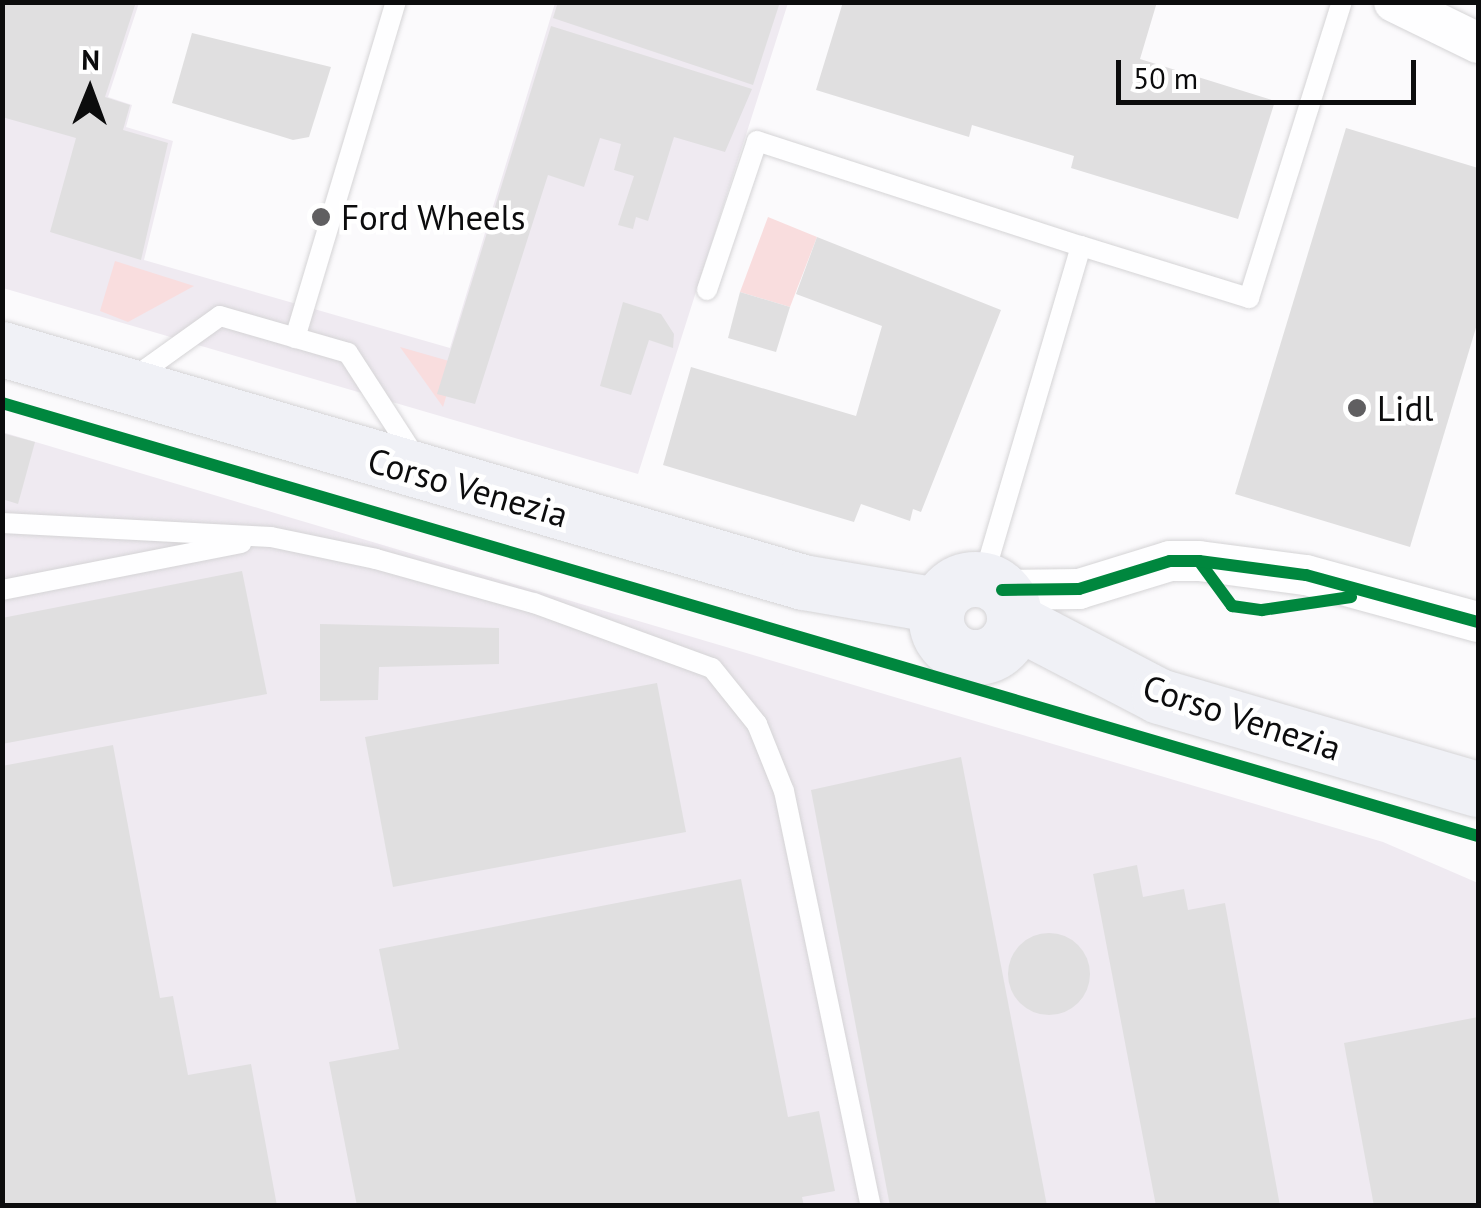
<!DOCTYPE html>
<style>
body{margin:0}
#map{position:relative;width:1481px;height:1208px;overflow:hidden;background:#fbfafc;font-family:"PT Sans",sans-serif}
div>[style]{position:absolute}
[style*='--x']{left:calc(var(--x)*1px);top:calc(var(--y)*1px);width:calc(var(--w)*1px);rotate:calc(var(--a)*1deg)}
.built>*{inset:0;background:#efeaf1}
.green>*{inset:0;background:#f9ddde}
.building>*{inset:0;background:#e0dfe0}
.round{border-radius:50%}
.roads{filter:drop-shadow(0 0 2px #d5d4d6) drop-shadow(0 0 2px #d5d4d6)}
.service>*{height:20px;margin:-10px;padding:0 10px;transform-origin:10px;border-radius:10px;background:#fefeff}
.minor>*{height:40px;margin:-20px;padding:0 20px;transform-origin:20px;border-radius:20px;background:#fefeff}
.primary>*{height:55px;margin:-27.5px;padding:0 27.5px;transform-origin:27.5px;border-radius:27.5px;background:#f0f1f6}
.primary>.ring{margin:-27.5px;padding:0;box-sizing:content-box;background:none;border:55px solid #f0f1f6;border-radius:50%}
.cycleway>*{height:12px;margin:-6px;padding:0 6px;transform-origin:6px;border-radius:6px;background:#00873e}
.dots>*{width:28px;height:28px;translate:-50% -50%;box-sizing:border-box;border:5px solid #fff;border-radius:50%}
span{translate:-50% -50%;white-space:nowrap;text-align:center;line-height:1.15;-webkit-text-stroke:9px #fff;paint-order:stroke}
.poi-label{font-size:35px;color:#0c0c0d}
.left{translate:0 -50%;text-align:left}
.street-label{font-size:35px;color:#0c0c0d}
.frame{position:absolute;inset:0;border:5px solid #0c0c0d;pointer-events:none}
.north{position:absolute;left:40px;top:40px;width:100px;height:100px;-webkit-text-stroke:8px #fff;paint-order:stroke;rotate:1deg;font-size:28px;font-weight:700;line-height:40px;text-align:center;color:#0c0c0d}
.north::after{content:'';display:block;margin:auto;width:35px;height:45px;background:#0c0c0d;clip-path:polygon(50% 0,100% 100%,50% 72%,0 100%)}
.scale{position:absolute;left:1116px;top:60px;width:300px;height:45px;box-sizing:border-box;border:5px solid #0c0c0d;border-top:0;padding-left:12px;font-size:30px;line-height:35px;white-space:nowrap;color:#0c0c0d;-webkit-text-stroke:8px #fff;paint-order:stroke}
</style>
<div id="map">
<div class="built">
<div style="clip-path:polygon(2px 3px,139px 3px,108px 97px,132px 105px,126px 127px,173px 141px,144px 260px,450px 348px,555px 3px,788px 3px,638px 474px,3px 288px)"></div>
<div style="clip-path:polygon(2px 432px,1383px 842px,1478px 883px,1478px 1205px,3px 1205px)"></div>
</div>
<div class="green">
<div style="clip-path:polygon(768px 217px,817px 237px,790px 307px,740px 292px)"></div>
<div style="clip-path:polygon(115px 261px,194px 286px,128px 322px,100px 311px)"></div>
<div style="clip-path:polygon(400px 347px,456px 363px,443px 407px)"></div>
</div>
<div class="building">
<div style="clip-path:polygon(2px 2px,136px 2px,105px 97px,130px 105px,123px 130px,168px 143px,141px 260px,50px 232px,76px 138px,2px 117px)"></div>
<div style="clip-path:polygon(558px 2px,780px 2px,753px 85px,553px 18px)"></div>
<div style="clip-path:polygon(843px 2px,1157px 2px,1140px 59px,1275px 101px,1238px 219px,1071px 168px,1074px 156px,972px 125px,969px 137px,816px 90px)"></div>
<div style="clip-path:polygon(551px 26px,752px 89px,725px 152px,674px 137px,648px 221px,636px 217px,633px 229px,618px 225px,634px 176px,614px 170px,621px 144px,600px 138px,584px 187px,548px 175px,475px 404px,437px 394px)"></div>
<div style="clip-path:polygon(192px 33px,331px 67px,309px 137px,293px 140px,172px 103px)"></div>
<div style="clip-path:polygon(1346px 128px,1478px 168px,1478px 321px,1410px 547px,1235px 494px)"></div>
<div style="clip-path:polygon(817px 237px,1001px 310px,921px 512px,913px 509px,910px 521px,861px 504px,854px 522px,663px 465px,691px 367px,856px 416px,882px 326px,796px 294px)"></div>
<div style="clip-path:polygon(740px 292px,790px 307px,776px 352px,728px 338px)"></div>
<div style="clip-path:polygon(623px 302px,661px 314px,674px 334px,673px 348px,649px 340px,631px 395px,600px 386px)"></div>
<div style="clip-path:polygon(2px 433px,35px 442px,18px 504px,2px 499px)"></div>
<div style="clip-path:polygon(242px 571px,267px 694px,2px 744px,2px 618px)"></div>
<div style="clip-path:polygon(320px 624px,499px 628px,499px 664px,379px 667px,378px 700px,320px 701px)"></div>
<div style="clip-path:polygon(657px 683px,686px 832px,393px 887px,365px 737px)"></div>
<div style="clip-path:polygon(113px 745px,160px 998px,173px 996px,188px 1075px,251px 1064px,277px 1206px,2px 1206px,2px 766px)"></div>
<div style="clip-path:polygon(961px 757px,1047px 1206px,890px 1206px,811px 790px)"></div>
<div style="clip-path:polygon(1137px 865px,1143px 897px,1184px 889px,1188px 910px,1225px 903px,1280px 1206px,1156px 1206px,1093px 874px)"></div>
<div style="clip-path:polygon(741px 879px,788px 1117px,819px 1111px,835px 1191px,802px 1197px,804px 1206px,357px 1206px,329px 1062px,399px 1049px,379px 949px)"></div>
<div class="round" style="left:1008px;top:933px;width:82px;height:82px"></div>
<div style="clip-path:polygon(1478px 1017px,1478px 1205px,1374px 1206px,1344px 1043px)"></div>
</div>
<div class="roads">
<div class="service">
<div style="--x:1081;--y:246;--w:176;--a:17.2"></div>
<div style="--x:1249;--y:298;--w:310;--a:-72.6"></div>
<div style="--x:707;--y:290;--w:157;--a:-71.4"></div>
<div style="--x:757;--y:141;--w:341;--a:18"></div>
<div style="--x:1081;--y:246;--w:348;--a:106.4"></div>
<div style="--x:295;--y:338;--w:351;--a:-73.3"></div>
<div style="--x:132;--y:379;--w:108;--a:-35.6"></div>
<div style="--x:220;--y:316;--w:133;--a:16.1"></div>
<div style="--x:348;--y:353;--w:125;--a:57.1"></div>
<div style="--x:2;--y:523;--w:269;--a:3"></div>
<div style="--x:271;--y:537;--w:107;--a:11.8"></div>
<div style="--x:376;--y:559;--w:164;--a:15.6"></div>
<div style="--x:534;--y:603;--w:189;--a:20.1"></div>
<div style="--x:712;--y:668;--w:72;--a:51.2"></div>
<div style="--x:757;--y:724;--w:72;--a:68.1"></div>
<div style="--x:784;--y:791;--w:424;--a:78.2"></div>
<div style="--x:2;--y:590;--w:244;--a:-11.1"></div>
</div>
<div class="minor">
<div style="--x:1394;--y:2;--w:93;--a:26"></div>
<div style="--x:1002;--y:590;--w:77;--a:-0.7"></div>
<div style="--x:1079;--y:589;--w:95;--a:-17.1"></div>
<div style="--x:1170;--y:561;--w:29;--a:0"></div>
<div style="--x:1199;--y:561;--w:108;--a:7.5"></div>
<div style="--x:1306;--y:575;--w:178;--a:15.3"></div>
</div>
<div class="primary">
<div style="--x:2;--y:349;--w:834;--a:16.22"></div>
<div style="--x:803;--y:582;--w:137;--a:9.7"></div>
<div class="ring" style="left:936px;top:579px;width:23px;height:23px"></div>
<div style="--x:1015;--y:621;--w:162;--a:27.5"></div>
<div style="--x:1159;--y:696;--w:332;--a:16.3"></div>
</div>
</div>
<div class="cycleway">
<div style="--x:2;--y:403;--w:1538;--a:16.35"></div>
<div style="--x:1199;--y:561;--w:56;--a:53.7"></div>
<div style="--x:1232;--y:606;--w:30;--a:8"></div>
<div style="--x:1262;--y:610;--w:90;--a:-8.3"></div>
<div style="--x:1002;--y:590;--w:77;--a:-0.7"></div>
<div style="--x:1079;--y:589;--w:95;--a:-17.1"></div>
<div style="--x:1170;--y:561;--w:29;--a:0"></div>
<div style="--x:1199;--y:561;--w:108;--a:7.5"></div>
<div style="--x:1306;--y:575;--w:178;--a:15.3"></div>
</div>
<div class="dots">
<div style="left:321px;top:217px;background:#605f61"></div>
<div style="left:1357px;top:408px;background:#605f61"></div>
</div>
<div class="poi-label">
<span class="left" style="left:341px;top:217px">Ford Wheels</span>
<span class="left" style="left:1377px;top:408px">Lidl</span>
</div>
<div class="street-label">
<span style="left:468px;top:487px;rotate:16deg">Corso Venezia</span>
<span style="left:1242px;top:717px;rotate:18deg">Corso Venezia</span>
</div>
<div class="frame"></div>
<div class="north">N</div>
<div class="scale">50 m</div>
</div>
